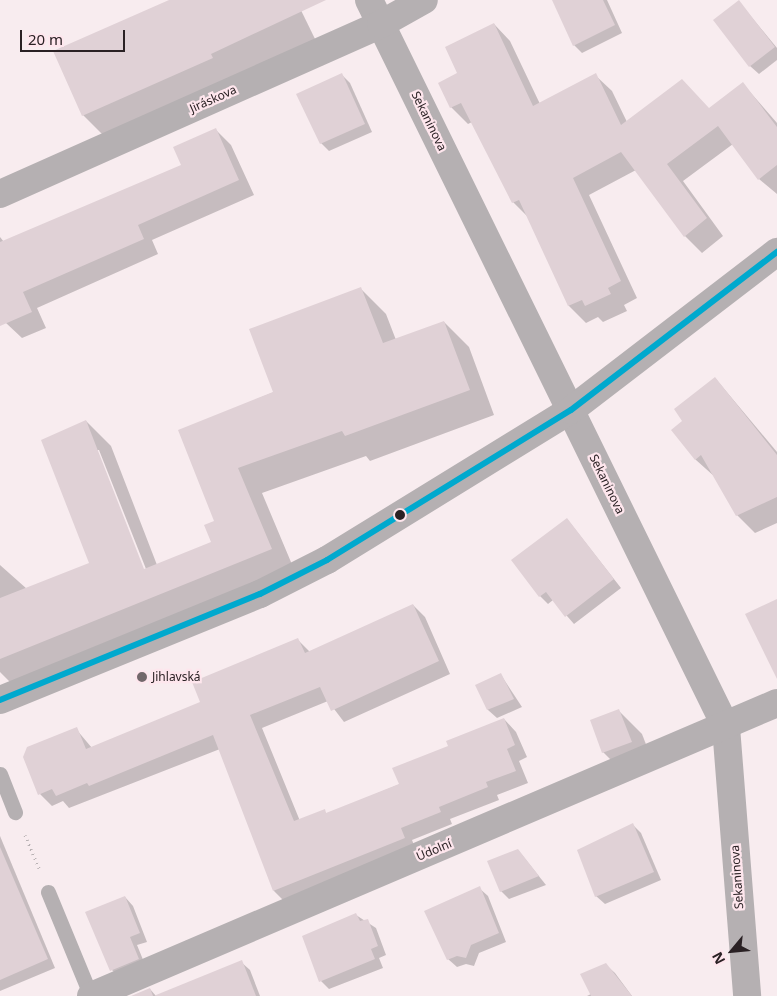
<!DOCTYPE html>
<meta charset="utf-8">
<style>
body{margin:0}
#map{position:relative;width:777px;height:996px;overflow:hidden;background:#f8ecef;font-family:"Noto Sans",sans-serif}
div>[style]{position:absolute}
[style*='--x']{left:calc(var(--x)*1px);top:calc(var(--y)*1px);width:calc(var(--w)*1px);rotate:calc(var(--a)*1deg)}
.shadow>*{inset:0;background:#0003}
.building>*{inset:0;background:#e0d1d6}
.path>*{height:3px;margin-top:-1.5px;transform-origin:0;background:repeating-linear-gradient(90deg,#b9b2b4 0 1px,transparent 0 5px)}
.service>*{height:15px;margin:-7.5px;padding:0 7.5px;transform-origin:7.5px;border-radius:7.5px;background:#b5b0b2}
.minor>*{height:28px;margin:-14px;padding:0 14px;transform-origin:14px;border-radius:14px;background:#b5b0b2}
.bus-1>*{height:6px;margin:-3px;padding:0 3px;transform-origin:3px;border-radius:3px;background:#00a9ce}
.dots>*{width:14px;height:14px;translate:-50% -50%;box-sizing:border-box;border:2px solid #fee6ed;border-radius:50%}
span{translate:-50% -50%;white-space:nowrap;text-align:center;line-height:1.15;-webkit-text-stroke:4.5px #fee6ed;paint-order:stroke}
.street-label{font-size:12px;color:#2a2124}
.poi-label{font-size:12px;color:#2a2124}
.left{translate:0 -50%;text-align:left}
.north{position:absolute;left:707px;top:926px;width:50px;height:50px;-webkit-text-stroke:4px #fee6ed;paint-order:stroke;rotate:242deg;font-size:14px;font-weight:700;line-height:20px;text-align:center;color:#2a2124}
.north::after{content:'';display:block;margin:auto;width:18px;height:22px;background:#2a2124;clip-path:polygon(50% 0,100% 100%,50% 72%,0 100%)}
.scale{position:absolute;left:20px;top:30px;width:105px;height:22px;box-sizing:border-box;border:2px solid #2a2124;border-top:0;padding-left:6px;font-size:15px;line-height:18px;white-space:nowrap;color:#2a2124;-webkit-text-stroke:4px #fee6ed;paint-order:stroke}
</style>
<div id="map">
<div class="shadow">
<div style="clip-path:polygon(172px 0,296px 0,316px 41px,108px 140px,83px 115px)"></div>
<div style="clip-path:polygon(554px 0,607px 0,622px 33px,582px 53px,574px 45px)"></div>
<div style="clip-path:polygon(739px 2px,777px 48px,777px 60px,759px 74px,750px 66px)"></div>
<div style="clip-path:polygon(494px 24px,510px 41px,540px 104px,595px 75px,612px 91px,627px 122px,709px 109px,743px 84px,777px 123px,777px 194px,759px 179px,733px 144px,683px 181px,723px 236px,702px 253px,685px 236px,636px 170px,589px 195px,637px 298px,624px 305px,627px 311px,603px 322px,598px 317px,586px 323px,569px 306px,528px 217px,513px 202px,472px 122px,468px 124px,451px 107px,459px 74px)"></div>
<div style="clip-path:polygon(341px 74px,350px 83px,372px 132px,329px 151px,321px 143px)"></div>
<div style="clip-path:polygon(216px 130px,231px 145px,254px 195px,152px 240px,158px 254px,37px 308px,46px 328px,22px 338px,6px 323px,0 309px,0 237px,4px 242px,183px 165px)"></div>
<div style="clip-path:polygon(evenodd,361px 289px,386px 314px,396px 340px,444px 322px,469px 347px,494px 415px,370px 461px,366px 456px,262px 493px,296px 574px,15px 687px,0 672px,0 565px,27px 589px,91px 564px,86px 421px,111px 446px,157px 565px,213px 543px,216px 522px,180px 431px,274px 392px,361px 289px,97px 450px,99px 450px,148px 574px,145px 575px,97px 450px)"></div>
<div style="clip-path:polygon(715px 378px,777px 452px,777px 523px,755px 533px,737px 515px,715px 477px,696px 460px,673px 430px,684px 421px)"></div>
<div style="clip-path:polygon(567px 519px,621px 588px,574px 624px,553px 600px,548px 604px,540px 596px)"></div>
<div style="clip-path:polygon(413px 605px,425px 617px,450px 674px,344px 722px,328px 701px,262px 728px,300px 821px,324px 811px,327px 814px,400px 784px,450px 746px,504px 719px,516px 732px,527px 757px,519px 761px,528px 783px,497px 795px,499px 800px,450px 819px,452px 824px,412px 840px,416px 850px,286px 903px,274px 891px,220px 749px,69px 808px,63px 801px,52px 806px,40px 794px,76px 729px,92px 748px,202px 703px,298px 640px,310px 652px)"></div>
<div style="clip-path:polygon(501px 675px,522px 707px,497px 718px,488px 710px,477px 686px)"></div>
<div style="clip-path:polygon(618px 710px,642px 734px,654px 765px,627px 776px,603px 752px)"></div>
<div style="clip-path:polygon(633px 825px,641px 833px,661px 880px,605px 904px,596px 896px)"></div>
<div style="clip-path:polygon(0 836px,55px 968px,0 991px)"></div>
<div style="clip-path:polygon(518px 850px,546px 885px,509px 899px,501px 891px)"></div>
<div style="clip-path:polygon(479px 888px,488px 896px,506px 942px,479px 953px,474px 966px,466px 964px,457px 967px,448px 959px)"></div>
<div style="clip-path:polygon(125px 897px,133px 906px,147px 942px,137px 945px,146px 967px,120px 978px,112px 970px)"></div>
<div style="clip-path:polygon(356px 915px,376px 928px,386px 955px,379px 958px,383px 968px,329px 989px,321px 981px)"></div>
<div style="clip-path:polygon(241px 962px,250px 970px,260px 996px,134px 996px,150px 989px,156px 996px)"></div>
<div style="clip-path:polygon(606px 965px,615px 973px,632px 996px,587px 996px,591px 994px)"></div>
</div>
<div class="building">
<div style="clip-path:polygon(169px 0,326px 0,211px 54px,213px 58px,82px 116px,53px 51px)"></div>
<div style="clip-path:polygon(552px 0,603px 0,615px 25px,573px 46px)"></div>
<div style="clip-path:polygon(739px 0,775px 47px,749px 67px,713px 20px)"></div>
<div style="clip-path:polygon(494px 23px,533px 106px,596px 73px,621px 125px,682px 79px,709px 108px,743px 82px,777px 127px,777px 165px,758px 180px,718px 126px,667px 164px,707px 218px,684px 237px,621px 152px,573px 178px,621px 281px,608px 288px,611px 294px,585px 306px,582px 300px,568px 306px,519px 200px,512px 203px,461px 103px,450px 108px,438px 83px,457px 73px,445px 47px)"></div>
<div style="clip-path:polygon(342px 73px,365px 124px,320px 144px,296px 94px)"></div>
<div style="clip-path:polygon(216px 128px,239px 180px,138px 225px,144px 239px,23px 292px,32px 312px,0 326px,0 242px,181px 165px,173px 147px)"></div>
<div style="clip-path:polygon(361px 287px,383px 343px,444px 321px,470px 390px,345px 436px,342px 431px,238px 468px,272px 549px,0 659px,0 598px,89px 563px,41px 440px,86px 420px,144px 569px,211px 542px,204px 525px,214px 521px,178px 430px,273px 392px,249px 329px)"></div>
<div style="clip-path:polygon(715px 377px,777px 455px,777px 497px,736px 516px,701px 455px,695px 460px,671px 430px,682px 421px,674px 409px)"></div>
<div style="clip-path:polygon(567px 518px,614px 579px,565px 617px,546px 592px,539px 597px,511px 560px)"></div>
<div style="clip-path:polygon(777px 599px,777px 679px,745px 614px)"></div>
<div style="clip-path:polygon(413px 604px,439px 661px,331px 711px,320px 687px,250px 715px,294px 821px,325px 809px,326px 813px,399px 784px,392px 768px,448px 746px,446px 741px,504px 718px,515px 745px,507px 749px,516px 771px,486px 782px,488px 787px,439px 807px,441px 812px,401px 828px,405px 838px,273px 891px,213px 735px,89px 786px,87px 783px,56px 796px,52px 789px,38px 795px,23px 757px,27px 747px,77px 727px,86px 749px,200px 702px,192px 682px,298px 638px,305px 653px)"></div>
<div style="clip-path:polygon(501px 673px,514px 699px,487px 710px,475px 685px)"></div>
<div style="clip-path:polygon(619px 709px,632px 742px,602px 753px,590px 720px)"></div>
<div style="clip-path:polygon(633px 823px,654px 872px,595px 897px,577px 850px)"></div>
<div style="clip-path:polygon(0 847px,48px 959px,0 980px)"></div>
<div style="clip-path:polygon(518px 849px,539px 876px,500px 892px,487px 861px)"></div>
<div style="clip-path:polygon(480px 886px,499px 933px,471px 945px,466px 958px,457px 956px,447px 960px,424px 911px)"></div>
<div style="clip-path:polygon(125px 896px,140px 933px,130px 937px,139px 959px,110px 971px,85px 912px)"></div>
<div style="clip-path:polygon(356px 913px,360px 921px,368px 919px,378px 946px,371px 949px,375px 959px,319px 982px,302px 936px)"></div>
<div style="clip-path:polygon(242px 960px,256px 996px,156px 996px,156px 995px)"></div>
<div style="clip-path:polygon(606px 963px,632px 996px,591px 996px,580px 974px)"></div>
<div style="clip-path:polygon(150px 988px,153px 996px,131px 996px)"></div>
</div>
<div class="path">
<div style="--x:25;--y:835;--w:36;--a:67"></div>
</div>
<div class="service">
<div style="--x:0;--y:774;--w:41;--a:68.5"></div>
<div style="--x:48;--y:892;--w:110;--a:67.6"></div>
</div>
<div class="minor">
<div style="--x:369;--y:0;--w:810;--a:63.85"></div>
<div style="--x:726;--y:727;--w:270;--a:85.5"></div>
<div style="--x:0;--y:194;--w:417;--a:-24"></div>
<div style="--x:381;--y:24;--w:49;--a:-29.2"></div>
<div style="--x:0;--y:700;--w:281;--a:-22.2"></div>
<div style="--x:260;--y:594;--w:75;--a:-26.9"></div>
<div style="--x:327;--y:560;--w:286;--a:-31.6"></div>
<div style="--x:571;--y:410;--w:260;--a:-37.5"></div>
<div style="--x:91;--y:996;--w:746;--a:-23.13"></div>
</div>
<div class="bus-1">
<div style="--x:0;--y:700;--w:281;--a:-22.2"></div>
<div style="--x:260;--y:594;--w:75;--a:-26.9"></div>
<div style="--x:327;--y:560;--w:286;--a:-31.6"></div>
<div style="--x:571;--y:410;--w:260;--a:-37.5"></div>
</div>
<div class="dots">
<div style="left:400px;top:515px;background:#2a2124"></div>
<div style="left:142px;top:677px;background:#72686b"></div>
</div>
<div class="street-label">
<span style="left:213px;top:99px;rotate:-24deg">Jiráskova</span>
<span style="left:429px;top:121px;rotate:64deg">Sekaninova</span>
<span style="left:607px;top:484px;rotate:64deg">Sekaninova</span>
<span style="left:434px;top:850px;rotate:-23deg">Údolní</span>
<span style="left:737px;top:877px;rotate:-94deg">Sekaninova</span>
</div>
<div class="poi-label">
<span class="left" style="left:152px;top:677px">Jihlavská</span>
</div>
<div class="north">N</div>
<div class="scale">20 m</div>
</div>
